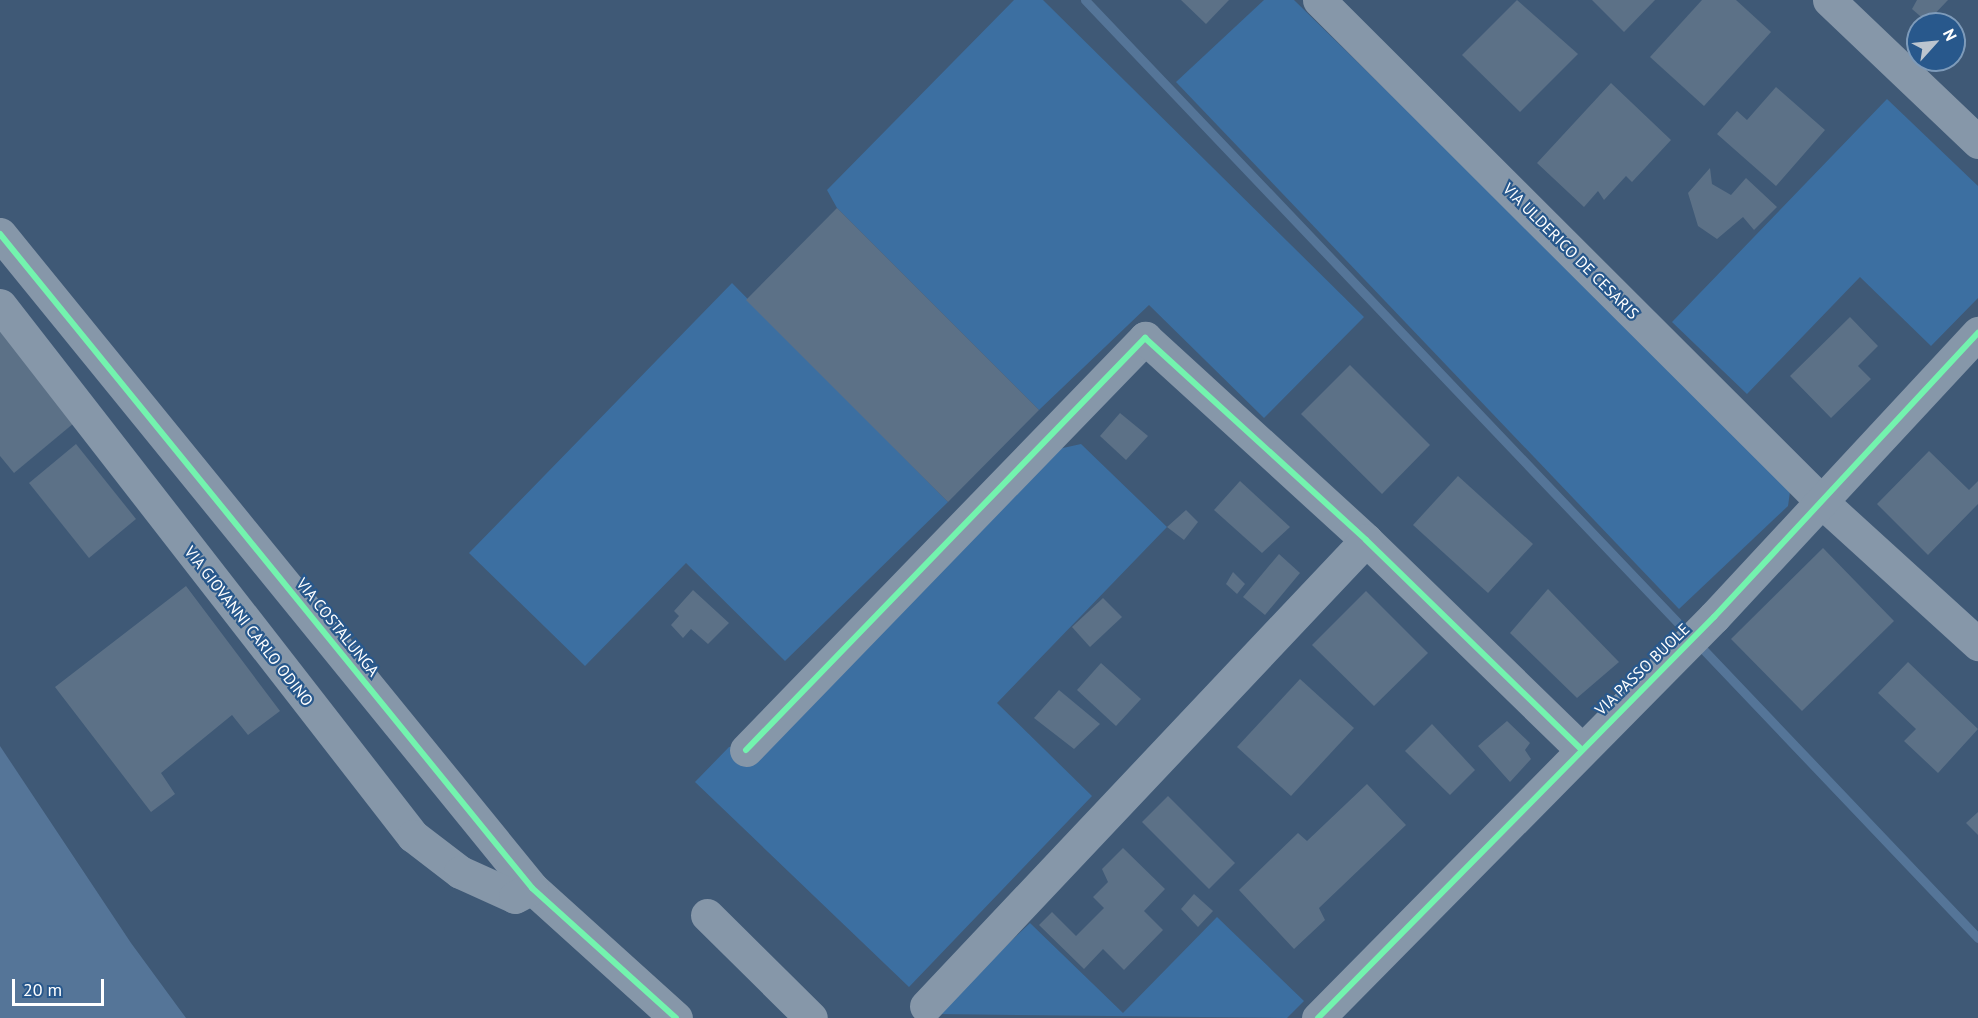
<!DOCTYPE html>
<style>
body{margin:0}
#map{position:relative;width:1978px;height:1018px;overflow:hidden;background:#3f5976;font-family:"PT Sans",sans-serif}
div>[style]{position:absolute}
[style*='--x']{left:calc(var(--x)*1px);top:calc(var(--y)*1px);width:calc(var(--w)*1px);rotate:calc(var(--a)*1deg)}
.green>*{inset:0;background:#3c6fa1}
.water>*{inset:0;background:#557598}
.stream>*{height:9px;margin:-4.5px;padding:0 4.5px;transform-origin:4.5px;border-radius:4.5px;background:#557598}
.building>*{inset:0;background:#5c7187}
.minor>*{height:33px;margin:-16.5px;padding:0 16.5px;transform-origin:16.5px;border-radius:16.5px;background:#8697a9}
.cycleway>*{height:6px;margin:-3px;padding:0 3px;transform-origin:3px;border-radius:3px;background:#73f3ae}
span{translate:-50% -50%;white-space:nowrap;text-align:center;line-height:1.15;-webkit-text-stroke:4.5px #28588c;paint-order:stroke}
.street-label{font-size:16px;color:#fff}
.north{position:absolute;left:1906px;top:12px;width:60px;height:60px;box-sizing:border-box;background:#28588c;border:2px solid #7e9bba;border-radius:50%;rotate:63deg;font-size:16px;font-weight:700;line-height:24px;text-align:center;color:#fff}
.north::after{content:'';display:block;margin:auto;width:21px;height:27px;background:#bcc5cf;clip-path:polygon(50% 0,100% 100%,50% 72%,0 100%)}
.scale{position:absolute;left:12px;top:979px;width:92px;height:27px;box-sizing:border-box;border:3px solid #fff;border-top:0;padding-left:8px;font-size:18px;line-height:21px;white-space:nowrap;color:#fff;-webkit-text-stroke:4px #28588c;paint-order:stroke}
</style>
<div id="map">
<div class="green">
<div style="clip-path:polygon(1014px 0,1043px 0,1364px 317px,1264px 418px,1149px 305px,1039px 410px,837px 208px,827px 190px)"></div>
<div style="clip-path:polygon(1264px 0,1294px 0,1791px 485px,1788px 506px,1679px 609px,1176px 82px)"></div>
<div style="clip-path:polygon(1887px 99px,1978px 186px,1978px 298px,1931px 346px,1860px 277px,1747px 394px,1672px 322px)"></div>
<div style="clip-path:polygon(732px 283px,948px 502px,785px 661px,686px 563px,585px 666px,469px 553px)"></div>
<div style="clip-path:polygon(1081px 444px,1167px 527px,997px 703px,1092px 796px,909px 987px,695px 782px,729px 747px,763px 746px,1054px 450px)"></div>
<div style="clip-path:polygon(1217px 917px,1304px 1001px,1287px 1018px,934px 1014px,1030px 923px,1123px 1013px)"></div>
</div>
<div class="water">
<div style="clip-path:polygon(0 746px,131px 943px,186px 1018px,0 1018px)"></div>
</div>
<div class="stream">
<div style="--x:1085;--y:0;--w:1295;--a:46.41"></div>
</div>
<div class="building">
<div style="clip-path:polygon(1181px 0,1229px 0,1206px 24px)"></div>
<div style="clip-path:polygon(1517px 0,1578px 54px,1520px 112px,1462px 55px)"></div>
<div style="clip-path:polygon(1592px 0,1655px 0,1624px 32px)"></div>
<div style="clip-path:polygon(1702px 0,1736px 0,1771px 32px,1704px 106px,1650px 57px)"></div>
<div style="clip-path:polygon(1917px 0,1948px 0,1927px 22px,1912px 9px)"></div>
<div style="clip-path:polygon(1611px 83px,1671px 140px,1632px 182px,1626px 176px,1604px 200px,1598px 191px,1584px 207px,1537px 163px)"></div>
<div style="clip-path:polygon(1776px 87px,1825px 130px,1776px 186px,1717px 134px,1737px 111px,1747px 120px)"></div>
<div style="clip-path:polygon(1710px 168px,1712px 184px,1731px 195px,1746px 178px,1777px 207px,1754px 230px,1743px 217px,1717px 239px,1698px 226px,1688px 193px)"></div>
<div style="clip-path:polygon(837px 208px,1039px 410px,948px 502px,746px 300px)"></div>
<div style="clip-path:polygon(1850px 317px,1878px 346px,1858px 366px,1871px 379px,1831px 418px,1790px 376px)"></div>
<div style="clip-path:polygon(0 330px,74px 423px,14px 473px,0 456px)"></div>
<div style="clip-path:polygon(1350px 365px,1430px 445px,1382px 494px,1301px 414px)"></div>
<div style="clip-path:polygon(1120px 413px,1148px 436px,1126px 460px,1100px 436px)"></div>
<div style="clip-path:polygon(76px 444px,136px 519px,89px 558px,29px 483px)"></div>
<div style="clip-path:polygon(1929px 451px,1969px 490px,1978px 481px,1978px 504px,1928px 555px,1877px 504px)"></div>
<div style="clip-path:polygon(1458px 476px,1533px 544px,1488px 593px,1413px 525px)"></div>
<div style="clip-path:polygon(1240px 481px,1290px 527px,1262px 553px,1214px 510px)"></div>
<div style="clip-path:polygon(1186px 510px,1198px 522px,1184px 540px,1167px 527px)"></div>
<div style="clip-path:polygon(1823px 548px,1894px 621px,1802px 711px,1731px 639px)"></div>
<div style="clip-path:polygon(1279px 554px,1300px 573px,1265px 615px,1243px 597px)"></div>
<div style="clip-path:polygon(1233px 572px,1245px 584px,1237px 594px,1226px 584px)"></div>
<div style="clip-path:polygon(186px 586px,280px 711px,248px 735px,232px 715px,161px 773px,175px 794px,151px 812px,55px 687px)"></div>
<div style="clip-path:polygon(1548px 589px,1619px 662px,1577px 698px,1510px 633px)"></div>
<div style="clip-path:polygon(693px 590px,729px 623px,708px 644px,691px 629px,683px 638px,671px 625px,679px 616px,674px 611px)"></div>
<div style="clip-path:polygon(1366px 591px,1428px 653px,1374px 706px,1312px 645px)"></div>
<div style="clip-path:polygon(1103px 598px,1122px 617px,1090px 647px,1072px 627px)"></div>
<div style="clip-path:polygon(1908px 662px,1978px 729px,1938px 773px,1904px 741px,1916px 729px,1878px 693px)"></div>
<div style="clip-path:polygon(1101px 663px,1141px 699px,1116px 726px,1077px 690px)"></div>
<div style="clip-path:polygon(1300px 679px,1354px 728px,1291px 796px,1237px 747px)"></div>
<div style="clip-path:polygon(1059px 690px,1100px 724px,1074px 749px,1034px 718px)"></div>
<div style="clip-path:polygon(1507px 721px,1530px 743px,1525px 750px,1531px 759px,1510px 782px,1478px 746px)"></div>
<div style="clip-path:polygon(1432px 724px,1475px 770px,1450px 795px,1405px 751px)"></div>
<div style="clip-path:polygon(1367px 784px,1406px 825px,1319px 908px,1325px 920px,1294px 949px,1239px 890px,1298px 833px,1307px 841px)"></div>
<div style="clip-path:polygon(1168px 796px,1235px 863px,1209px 889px,1142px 822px)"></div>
<div style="clip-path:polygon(1978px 812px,1978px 835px,1966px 823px)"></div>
<div style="clip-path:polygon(1123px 848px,1165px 889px,1144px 911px,1163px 930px,1124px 970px,1103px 949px,1084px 969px,1039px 925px,1052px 912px,1076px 936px,1104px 908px,1093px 897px,1108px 882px,1102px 869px)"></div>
<div style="clip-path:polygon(1194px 894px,1213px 911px,1198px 927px,1181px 909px)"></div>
</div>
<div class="minor">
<div style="--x:1319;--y:0;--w:712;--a:44.94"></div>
<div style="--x:1823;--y:503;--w:210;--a:42.3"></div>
<div style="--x:1829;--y:0;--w:206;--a:43.6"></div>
<div style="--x:0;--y:234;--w:843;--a:50.87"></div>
<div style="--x:532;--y:888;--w:194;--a:42.1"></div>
<div style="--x:0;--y:305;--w:673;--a:52.13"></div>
<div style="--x:413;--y:836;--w:59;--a:37.5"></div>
<div style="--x:460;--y:872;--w:60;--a:24.4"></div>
<div style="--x:515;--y:897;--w:19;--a:-28"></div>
<div style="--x:746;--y:750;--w:574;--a:-45.92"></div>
<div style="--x:1145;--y:338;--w:299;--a:42.4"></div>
<div style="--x:1366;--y:540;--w:298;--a:44.2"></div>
<div style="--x:707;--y:915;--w:146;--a:44.7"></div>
<div style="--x:926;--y:1006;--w:641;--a:-46.64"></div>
<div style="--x:1318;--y:1018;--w:564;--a:-45.36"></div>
<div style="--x:1714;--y:617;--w:388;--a:-47.1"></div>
</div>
<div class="cycleway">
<div style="--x:0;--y:234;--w:843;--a:50.87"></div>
<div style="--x:532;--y:888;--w:194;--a:42.1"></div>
<div style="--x:746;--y:750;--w:574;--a:-45.92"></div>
<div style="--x:1145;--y:338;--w:299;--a:42.4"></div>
<div style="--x:1366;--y:540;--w:298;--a:44.2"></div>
<div style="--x:1318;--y:1018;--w:564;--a:-45.36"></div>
<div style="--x:1714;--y:617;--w:388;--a:-47.1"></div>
</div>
<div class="street-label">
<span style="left:1571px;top:251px;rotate:45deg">VIA ULDERICO DE CESARIS</span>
<span style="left:249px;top:626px;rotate:52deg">VIA GIOVANNI CARLO ODINO</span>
<span style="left:338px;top:627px;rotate:51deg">VIA COSTALUNGA</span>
<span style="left:1642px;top:669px;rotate:-44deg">VIA PASSO BUOLE</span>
</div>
<div class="north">N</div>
<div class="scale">20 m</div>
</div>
